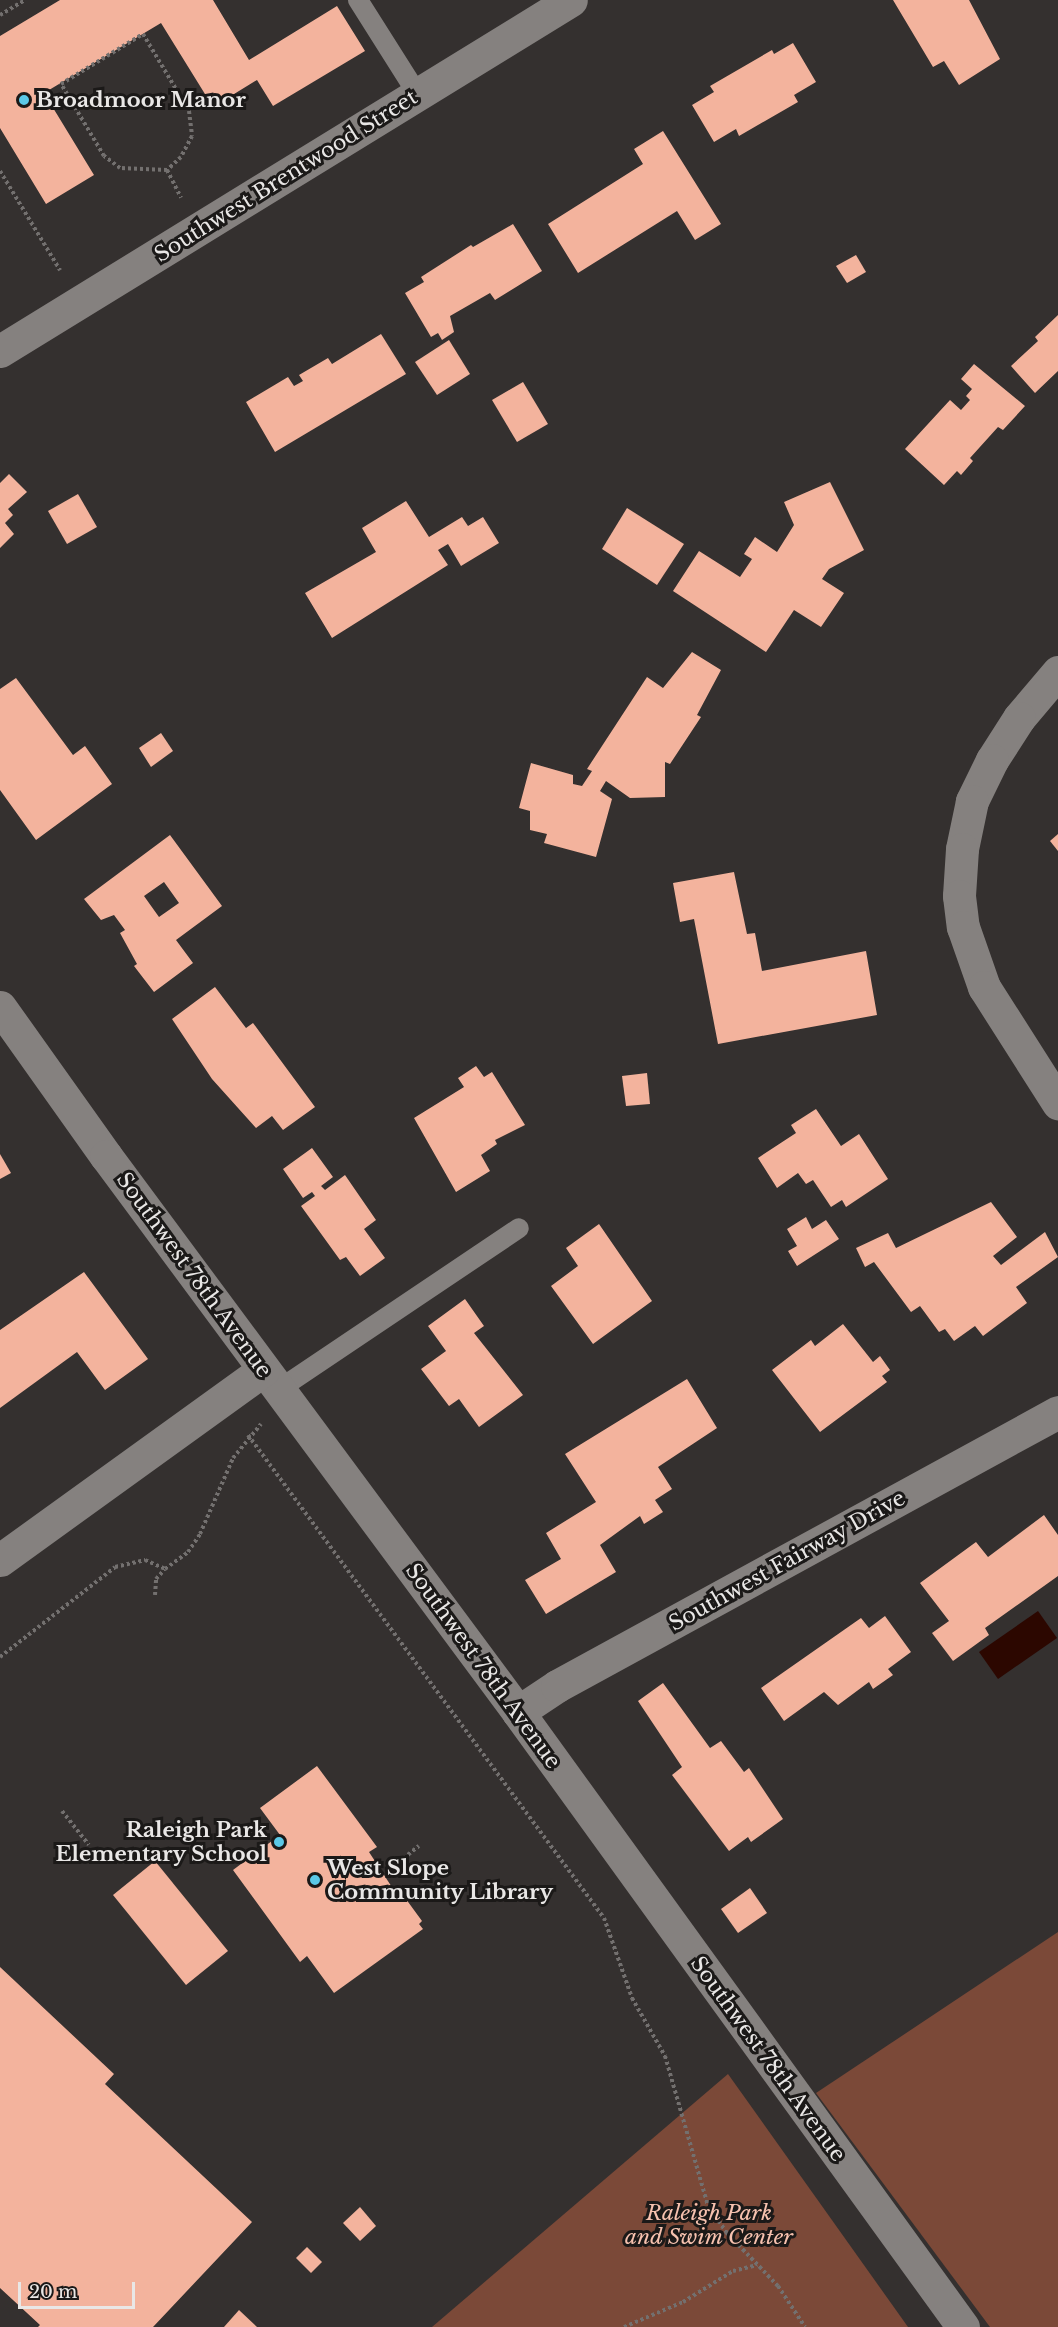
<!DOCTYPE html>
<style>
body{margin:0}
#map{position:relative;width:1058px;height:2327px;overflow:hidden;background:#34302f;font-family:"Libre Baskerville",serif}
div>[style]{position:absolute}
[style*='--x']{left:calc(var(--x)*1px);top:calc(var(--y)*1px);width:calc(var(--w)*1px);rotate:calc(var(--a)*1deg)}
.green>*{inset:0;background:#7b4938}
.water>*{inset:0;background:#2c0700}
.building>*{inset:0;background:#f3b39d}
.path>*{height:4px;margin-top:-2px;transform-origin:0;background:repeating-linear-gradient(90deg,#73706f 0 3px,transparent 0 6px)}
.lane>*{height:20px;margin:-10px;padding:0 10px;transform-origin:10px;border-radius:10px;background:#85817f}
.street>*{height:33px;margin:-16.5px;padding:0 16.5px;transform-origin:16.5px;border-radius:16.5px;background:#85817f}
.dots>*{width:16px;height:16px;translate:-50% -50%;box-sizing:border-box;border:3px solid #1b1918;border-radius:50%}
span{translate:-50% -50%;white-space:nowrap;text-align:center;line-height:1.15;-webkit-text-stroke:6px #1b1918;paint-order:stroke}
.poi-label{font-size:21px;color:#e9e7e6;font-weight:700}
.left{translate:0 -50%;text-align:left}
.right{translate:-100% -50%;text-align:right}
.street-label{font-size:21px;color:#e9e7e6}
.park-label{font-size:21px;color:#f7c2af;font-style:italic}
.scale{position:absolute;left:18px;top:2282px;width:117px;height:27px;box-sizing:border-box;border:3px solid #e9e7e6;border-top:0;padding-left:8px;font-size:18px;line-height:21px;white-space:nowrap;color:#e9e7e6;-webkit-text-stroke:4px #1b1918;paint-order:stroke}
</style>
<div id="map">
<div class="green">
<div style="clip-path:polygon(1058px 1932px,1058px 2327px,990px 2327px,816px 2093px)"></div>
<div style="clip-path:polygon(728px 2074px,908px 2327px,432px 2327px)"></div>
</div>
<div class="water">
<div style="clip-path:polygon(1038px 1611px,1057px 1638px,998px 1679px,979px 1652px)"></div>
</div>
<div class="building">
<div style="clip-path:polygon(60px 0,213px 0,249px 60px,337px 6px,365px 51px,273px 106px,257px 80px,213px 107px,161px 23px,44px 93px,94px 175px,46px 204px,0 128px,0 36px)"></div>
<div style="clip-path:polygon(893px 0,969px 0,1000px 59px,959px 85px,944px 61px,933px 67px)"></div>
<div style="clip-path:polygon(793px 43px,816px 82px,794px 95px,798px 102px,739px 136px,736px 129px,714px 142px,692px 105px,714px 92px,710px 86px,772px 50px,774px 54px)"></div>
<div style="clip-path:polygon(663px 131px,721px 224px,695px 240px,677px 211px,578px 273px,548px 224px,643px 164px,634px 149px)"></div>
<div style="clip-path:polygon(513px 224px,542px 271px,495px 300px,490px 293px,450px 316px,454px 332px,442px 340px,438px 333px,431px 337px,405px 293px,424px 282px,421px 277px,471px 245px,473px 247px)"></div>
<div style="clip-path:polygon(856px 255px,866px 272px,847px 283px,836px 266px)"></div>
<div style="clip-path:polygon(1058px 315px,1058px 371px,1035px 393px,1011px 366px,1038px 341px,1035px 337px)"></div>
<div style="clip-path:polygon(381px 334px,406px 374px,275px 452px,246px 402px,288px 377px,294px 386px,303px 381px,299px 375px,328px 358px,332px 364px)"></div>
<div style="clip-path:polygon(449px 340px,470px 374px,437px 395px,415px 362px)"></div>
<div style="clip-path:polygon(974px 364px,1025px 406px,1003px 430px,998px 427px,970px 458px,973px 461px,961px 475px,957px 471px,944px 485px,905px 449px,950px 400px,961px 410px,970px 400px,966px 396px,972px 389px,961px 379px)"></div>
<div style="clip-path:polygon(523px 382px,548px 424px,517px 442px,492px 400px)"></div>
<div style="clip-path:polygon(9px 474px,27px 492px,8px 509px,13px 515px,5px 523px,14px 534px,0 548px,0 483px)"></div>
<div style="clip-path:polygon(830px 482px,864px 550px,829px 569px,822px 579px,844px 593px,821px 627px,794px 610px,766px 652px,673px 591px,699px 551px,740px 577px,752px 559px,744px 554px,755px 537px,777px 552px,794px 525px,784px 502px)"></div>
<div style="clip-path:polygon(78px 494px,97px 527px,67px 544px,48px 511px)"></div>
<div style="clip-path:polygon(406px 501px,429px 537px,462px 517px,468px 526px,483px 517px,499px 543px,461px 566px,448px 544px,438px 550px,448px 565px,332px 638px,305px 593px,376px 552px,362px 528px)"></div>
<div style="clip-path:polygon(627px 508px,684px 544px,657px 585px,602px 549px)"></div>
<div style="clip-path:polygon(692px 652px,721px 670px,697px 715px,701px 717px,670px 764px,665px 762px,665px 797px,630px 798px,606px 781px,600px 791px,612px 799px,596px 857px,544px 843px,547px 834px,530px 830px,530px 811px,519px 808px,531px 763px,573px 775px,573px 784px,582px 786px,592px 771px,587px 769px,647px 677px,663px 688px)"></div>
<div style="clip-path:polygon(16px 678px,73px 755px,85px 746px,112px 784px,36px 840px,0 790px,0 689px)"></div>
<div style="clip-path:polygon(161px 733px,173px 751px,151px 767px,139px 748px)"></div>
<div style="clip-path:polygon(1058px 834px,1058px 851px,1050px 841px)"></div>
<div style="clip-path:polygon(evenodd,170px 835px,222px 906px,176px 940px,193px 963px,154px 992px,134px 966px,137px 964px,120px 933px,125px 930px,114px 915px,101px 920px,84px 899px,170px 835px,164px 882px,179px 903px,159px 917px,144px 896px,164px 882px)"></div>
<div style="clip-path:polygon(734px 872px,747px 934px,755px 933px,762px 971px,866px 951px,877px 1015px,718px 1044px,694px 919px,680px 922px,673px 883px)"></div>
<div style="clip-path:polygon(215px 987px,246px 1028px,253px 1023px,315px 1107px,283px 1130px,272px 1116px,256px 1128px,212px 1079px,172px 1019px)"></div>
<div style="clip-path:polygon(476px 1066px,484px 1077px,492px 1072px,525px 1125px,495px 1140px,497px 1144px,481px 1155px,490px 1171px,456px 1192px,414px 1118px,464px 1087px,458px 1078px)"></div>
<div style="clip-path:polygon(647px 1073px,650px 1104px,626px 1106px,622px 1076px)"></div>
<div style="clip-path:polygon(816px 1109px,841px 1146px,859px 1134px,888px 1179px,846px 1207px,842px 1200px,831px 1207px,813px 1180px,806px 1184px,798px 1173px,777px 1188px,758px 1158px,796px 1133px,791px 1125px)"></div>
<div style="clip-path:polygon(312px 1148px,333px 1177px,321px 1186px,325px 1190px,345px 1175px,376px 1220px,364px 1229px,385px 1258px,360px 1276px,346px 1257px,340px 1260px,301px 1206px,315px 1196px,312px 1192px,303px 1198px,283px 1169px)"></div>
<div style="clip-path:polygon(0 1154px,11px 1173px,0 1179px)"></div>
<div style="clip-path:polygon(991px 1202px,1017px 1237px,993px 1256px,1001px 1265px,1045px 1232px,1058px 1257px,1016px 1287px,1027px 1303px,983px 1336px,975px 1326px,954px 1341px,945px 1329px,939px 1332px,920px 1306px,911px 1312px,874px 1262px,865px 1267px,856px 1248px,888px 1233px,896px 1248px)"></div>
<div style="clip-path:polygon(806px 1217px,812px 1229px,826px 1220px,839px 1239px,797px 1266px,788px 1251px,797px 1246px,787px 1229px)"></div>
<div style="clip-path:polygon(599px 1224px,652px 1301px,593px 1344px,551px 1286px,578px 1266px,566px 1248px)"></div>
<div style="clip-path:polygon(84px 1272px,148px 1359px,105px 1390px,77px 1352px,0 1408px,0 1330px)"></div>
<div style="clip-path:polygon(465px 1299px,484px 1326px,474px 1333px,523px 1395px,479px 1427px,459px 1399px,449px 1406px,421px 1369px,446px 1351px,428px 1326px)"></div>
<div style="clip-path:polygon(843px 1324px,873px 1362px,880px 1356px,890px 1370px,882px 1376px,887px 1382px,820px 1432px,772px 1370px,811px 1340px,815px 1346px)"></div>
<div style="clip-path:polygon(687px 1379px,717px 1428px,658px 1467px,672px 1489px,655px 1500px,663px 1512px,644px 1524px,640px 1516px,600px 1545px,616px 1572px,546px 1614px,525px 1580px,561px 1559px,546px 1533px,596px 1502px,565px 1454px)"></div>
<div style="clip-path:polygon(1044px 1515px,1058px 1535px,1058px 1576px,985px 1628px,989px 1635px,953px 1661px,932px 1633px,949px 1621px,920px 1583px,976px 1542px,988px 1557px)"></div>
<div style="clip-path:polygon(885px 1616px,911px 1652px,888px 1669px,893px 1675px,873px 1689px,869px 1682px,838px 1705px,824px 1692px,784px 1721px,761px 1688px,861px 1618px,869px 1628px)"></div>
<div style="clip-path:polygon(663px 1683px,710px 1748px,721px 1741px,744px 1772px,749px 1768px,783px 1819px,751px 1842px,748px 1837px,729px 1851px,672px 1775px,682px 1767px,638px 1701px)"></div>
<div style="clip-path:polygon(317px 1766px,377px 1847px,369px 1852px,399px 1898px,403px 1895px,422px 1921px,419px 1924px,423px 1929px,334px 1993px,307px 1956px,300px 1962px,233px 1870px,280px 1835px,260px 1808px)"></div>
<div style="clip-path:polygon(155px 1861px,228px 1951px,186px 1985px,113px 1895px)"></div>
<div style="clip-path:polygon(750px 1888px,767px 1913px,738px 1933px,721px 1909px)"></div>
<div style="clip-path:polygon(0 1967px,114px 2074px,105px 2084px,252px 2222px,153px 2327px,38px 2327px,40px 2325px,0 2288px)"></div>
<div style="clip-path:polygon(360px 2207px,376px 2226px,360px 2241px,343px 2223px)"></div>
<div style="clip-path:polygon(307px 2247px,322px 2262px,311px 2273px,296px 2258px)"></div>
<div style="clip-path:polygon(239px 2310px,257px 2327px,224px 2327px)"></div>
</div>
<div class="path">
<div style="--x:0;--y:15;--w:29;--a:-31"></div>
<div style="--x:167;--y:170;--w:47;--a:-177.6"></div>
<div style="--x:120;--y:168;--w:20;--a:-143"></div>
<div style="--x:104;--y:156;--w:84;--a:-120.8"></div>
<div style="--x:61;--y:84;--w:96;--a:-31.4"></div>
<div style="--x:143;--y:34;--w:90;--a:59.1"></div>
<div style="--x:189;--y:111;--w:25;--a:83"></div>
<div style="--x:192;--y:136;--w:24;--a:118"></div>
<div style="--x:181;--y:157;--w:19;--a:137"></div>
<div style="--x:167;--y:170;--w:31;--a:63"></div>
<div style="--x:0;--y:171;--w:116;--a:58.8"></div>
<div style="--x:248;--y:1435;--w:600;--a:53.61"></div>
<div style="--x:604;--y:1918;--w:85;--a:70.7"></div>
<div style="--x:632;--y:1998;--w:67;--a:60.4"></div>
<div style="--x:665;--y:2056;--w:156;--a:74"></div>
<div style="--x:708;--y:2206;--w:32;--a:55"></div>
<div style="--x:726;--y:2232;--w:75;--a:46.1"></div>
<div style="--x:778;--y:2286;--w:49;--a:56.6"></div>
<div style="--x:155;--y:1595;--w:16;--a:-86"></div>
<div style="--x:156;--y:1579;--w:13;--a:-48"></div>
<div style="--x:0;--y:1657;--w:146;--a:-38"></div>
<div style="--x:115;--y:1567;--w:31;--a:-13"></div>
<div style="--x:145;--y:1560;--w:22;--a:24"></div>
<div style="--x:165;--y:1569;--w:29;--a:-36"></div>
<div style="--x:188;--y:1552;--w:22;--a:-56"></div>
<div style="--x:200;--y:1534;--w:83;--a:-66.5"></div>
<div style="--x:233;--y:1458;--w:44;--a:-50.5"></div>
<div style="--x:62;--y:1811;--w:43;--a:51.5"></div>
<div style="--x:394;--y:1866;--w:32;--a:-39"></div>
<div style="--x:624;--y:2327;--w:64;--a:-23"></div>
<div style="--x:683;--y:2302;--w:59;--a:-31.8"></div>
<div style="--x:733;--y:2271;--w:25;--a:-14"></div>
</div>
<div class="lane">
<div style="--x:358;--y:0;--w:112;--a:57.7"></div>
<div style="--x:278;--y:1390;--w:290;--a:-33.9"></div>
</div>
<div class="street">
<div style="--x:0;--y:351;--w:670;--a:-31.58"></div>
<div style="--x:1058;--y:672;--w:60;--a:130.3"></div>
<div style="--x:1019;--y:718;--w:50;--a:122.7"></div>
<div style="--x:992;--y:760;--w:46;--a:116"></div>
<div style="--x:972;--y:801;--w:49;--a:101.8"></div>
<div style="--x:962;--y:849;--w:47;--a:93.7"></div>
<div style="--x:959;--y:896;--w:31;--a:83"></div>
<div style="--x:963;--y:927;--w:64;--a:70.7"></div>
<div style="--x:984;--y:987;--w:138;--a:57.5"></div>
<div style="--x:0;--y:1007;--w:183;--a:54.6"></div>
<div style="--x:106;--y:1156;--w:692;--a:53.46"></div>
<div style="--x:518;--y:1712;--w:759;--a:54.11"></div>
<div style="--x:0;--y:1560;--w:324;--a:-35.8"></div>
<div style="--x:518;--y:1712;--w:47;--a:-33.7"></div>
<div style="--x:557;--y:1686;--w:571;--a:-28.67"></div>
</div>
<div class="dots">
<div style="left:24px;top:100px;background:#5bc8e7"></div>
<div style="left:279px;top:1842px;background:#5bc8e7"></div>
<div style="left:315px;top:1880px;background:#5bc8e7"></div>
</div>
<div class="poi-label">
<span class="left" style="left:36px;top:100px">Broadmoor Manor</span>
<span class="right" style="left:267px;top:1842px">Raleigh Park<br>Elementary School</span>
<span class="left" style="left:327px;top:1880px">West Slope<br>Community Library</span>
</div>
<div class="street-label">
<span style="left:286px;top:176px;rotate:-32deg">Southwest Brentwood Street</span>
<span style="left:194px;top:1275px;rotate:54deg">Southwest 78th Avenue</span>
<span style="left:787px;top:1561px;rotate:-29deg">Southwest Fairway Drive</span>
<span style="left:483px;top:1666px;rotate:54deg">Southwest 78th Avenue</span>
<span style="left:768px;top:2059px;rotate:54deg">Southwest 78th Avenue</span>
</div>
<div class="park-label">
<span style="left:709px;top:2225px">Raleigh Park<br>and Swim Center</span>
</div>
<div class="scale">20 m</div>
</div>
